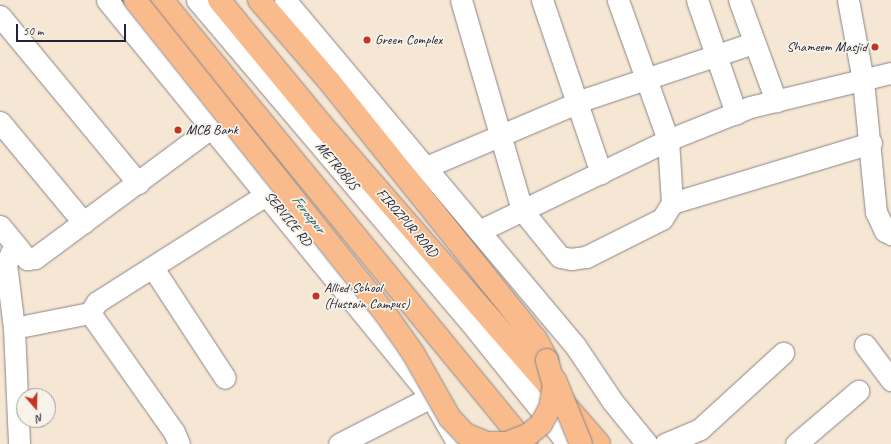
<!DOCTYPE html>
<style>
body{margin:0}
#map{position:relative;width:891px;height:444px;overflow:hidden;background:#f5e7d3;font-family:Caveat,sans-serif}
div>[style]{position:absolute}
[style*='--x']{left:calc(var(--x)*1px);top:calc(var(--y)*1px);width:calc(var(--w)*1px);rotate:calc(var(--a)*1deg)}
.stream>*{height:4.5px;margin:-2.25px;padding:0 2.25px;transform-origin:2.25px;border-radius:2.25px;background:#40b1b7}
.roads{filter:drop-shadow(0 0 1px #8c8487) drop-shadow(0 0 1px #8c8487)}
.minor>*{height:21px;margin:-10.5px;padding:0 10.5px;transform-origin:10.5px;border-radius:10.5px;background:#fff}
.major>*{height:22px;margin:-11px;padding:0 11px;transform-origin:11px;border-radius:11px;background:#fabb8c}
.bridges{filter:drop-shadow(0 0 1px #8c8487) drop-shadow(0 0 1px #8c8487)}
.major-bridge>*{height:22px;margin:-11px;padding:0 11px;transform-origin:11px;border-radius:11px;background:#fabb8c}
.dots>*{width:11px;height:11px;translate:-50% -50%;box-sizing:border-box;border:2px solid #f7f3e8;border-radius:50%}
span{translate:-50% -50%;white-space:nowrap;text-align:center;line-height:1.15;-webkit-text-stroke:3.5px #f7f3e8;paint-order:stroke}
.poi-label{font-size:14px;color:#22223b}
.left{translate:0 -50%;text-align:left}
.right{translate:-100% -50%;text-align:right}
.street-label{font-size:14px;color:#22223b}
.water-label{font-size:15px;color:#2e5b6d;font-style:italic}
.north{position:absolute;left:16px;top:388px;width:40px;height:40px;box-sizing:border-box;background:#f7f3e8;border:1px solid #a29fa3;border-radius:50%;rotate:160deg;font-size:11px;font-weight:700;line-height:16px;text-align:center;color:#22223b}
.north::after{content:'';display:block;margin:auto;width:14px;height:18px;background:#c8321e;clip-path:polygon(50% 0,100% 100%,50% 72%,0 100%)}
.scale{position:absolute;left:16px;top:24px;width:110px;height:18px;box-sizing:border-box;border:2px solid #22223b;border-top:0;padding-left:5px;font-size:12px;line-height:14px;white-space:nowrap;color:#22223b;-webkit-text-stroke:3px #f7f3e8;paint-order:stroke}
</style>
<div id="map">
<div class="stream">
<div style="--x:121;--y:0;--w:28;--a:52"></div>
</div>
<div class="roads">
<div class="minor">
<div style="--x:107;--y:0;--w:512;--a:50.78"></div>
<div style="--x:431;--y:397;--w:54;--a:60.1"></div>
<div style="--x:197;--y:0;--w:422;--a:49.7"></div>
<div style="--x:470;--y:322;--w:156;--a:51.2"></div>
<div style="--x:285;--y:0;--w:453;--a:50"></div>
<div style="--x:576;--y:347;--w:66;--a:56.1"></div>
<div style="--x:613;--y:402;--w:54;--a:51"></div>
<div style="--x:461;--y:0;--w:219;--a:73.8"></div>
<div style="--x:522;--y:210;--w:60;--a:51"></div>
<div style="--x:560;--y:257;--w:11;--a:10"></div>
<div style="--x:571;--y:259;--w:15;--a:-8"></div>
<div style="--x:586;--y:257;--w:85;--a:-26.6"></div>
<div style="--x:662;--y:219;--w:19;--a:-58"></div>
<div style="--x:672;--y:203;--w:63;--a:-93.6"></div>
<div style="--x:668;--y:140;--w:149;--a:-109.7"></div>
<div style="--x:542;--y:0;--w:183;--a:71.2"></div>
<div style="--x:697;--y:0;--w:120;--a:71"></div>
<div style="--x:739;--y:0;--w:108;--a:69.9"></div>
<div style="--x:848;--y:0;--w:81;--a:79.4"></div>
<div style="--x:863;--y:80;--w:133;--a:84.4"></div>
<div style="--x:876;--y:212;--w:21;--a:65"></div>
<div style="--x:885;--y:231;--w:7;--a:27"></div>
<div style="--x:0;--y:16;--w:217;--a:50.4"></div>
<div style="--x:0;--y:122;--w:131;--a:50.3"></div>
<div style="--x:426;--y:167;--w:174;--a:-23"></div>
<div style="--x:586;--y:99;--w:176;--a:-18.5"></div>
<div style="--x:672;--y:203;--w:208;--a:-16.8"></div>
<div style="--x:0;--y:226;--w:43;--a:50.7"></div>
<div style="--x:27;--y:259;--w:8;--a:-7"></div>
<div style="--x:35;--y:258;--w:220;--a:-36.5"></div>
<div style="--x:479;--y:231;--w:210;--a:-25.7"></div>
<div style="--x:668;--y:140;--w:88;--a:-21.9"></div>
<div style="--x:750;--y:107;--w:145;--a:-13.6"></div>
<div style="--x:15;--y:244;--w:22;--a:114"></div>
<div style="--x:6;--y:264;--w:64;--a:82.9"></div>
<div style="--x:14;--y:328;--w:77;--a:-11.2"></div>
<div style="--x:90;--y:313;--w:13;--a:-58"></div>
<div style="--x:97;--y:302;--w:201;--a:-32.4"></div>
<div style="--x:153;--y:268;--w:131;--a:56.8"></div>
<div style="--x:90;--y:313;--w:146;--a:54.8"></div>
<div style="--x:174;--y:432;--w:13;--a:67"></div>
<div style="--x:14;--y:328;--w:116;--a:87.5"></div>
<div style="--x:865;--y:345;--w:44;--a:53.4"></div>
<div style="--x:339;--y:444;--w:103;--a:-27.1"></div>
<div style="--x:665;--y:444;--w:38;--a:-23"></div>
<div style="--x:700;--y:429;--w:113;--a:-42.5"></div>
<div style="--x:796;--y:444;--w:82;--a:-40.5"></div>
</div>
<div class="major">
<div style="--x:162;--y:0;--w:574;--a:50.65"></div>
<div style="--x:219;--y:0;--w:162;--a:50.5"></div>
<div style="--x:322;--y:125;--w:422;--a:49"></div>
<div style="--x:259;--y:0;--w:107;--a:49.2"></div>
<div style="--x:329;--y:81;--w:331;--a:51.3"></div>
<div style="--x:536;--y:339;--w:24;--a:62"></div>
</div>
</div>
<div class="bridges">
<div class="major-bridge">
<div style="--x:135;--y:0;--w:401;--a:51.4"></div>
<div style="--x:385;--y:313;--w:49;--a:55"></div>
<div style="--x:413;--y:353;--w:75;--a:60.4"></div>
<div style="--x:450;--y:418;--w:22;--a:47"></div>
<div style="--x:465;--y:434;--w:23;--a:23"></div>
<div style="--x:486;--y:443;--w:21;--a:0"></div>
<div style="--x:507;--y:443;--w:22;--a:-21"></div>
<div style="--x:528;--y:435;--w:17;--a:-40"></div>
<div style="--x:541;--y:424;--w:18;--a:-61"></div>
<div style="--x:550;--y:408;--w:23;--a:-80"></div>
<div style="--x:554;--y:385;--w:26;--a:-106"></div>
<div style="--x:555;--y:380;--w:69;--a:67.9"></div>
</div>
</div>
<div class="dots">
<div style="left:367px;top:40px;background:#c8321e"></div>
<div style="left:875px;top:47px;background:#c8321e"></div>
<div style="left:178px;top:130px;background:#c8321e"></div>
<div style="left:316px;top:296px;background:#c8321e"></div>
</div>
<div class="poi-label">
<span class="left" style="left:375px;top:40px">Green Complex</span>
<span class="right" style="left:867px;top:47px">Shameem Masjid</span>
<span class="left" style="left:186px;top:130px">MCB Bank</span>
<span class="left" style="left:324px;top:296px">Allied School<br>(Hussain Campus)</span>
</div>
<div class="street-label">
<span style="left:337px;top:166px;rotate:50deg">METROBUS</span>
<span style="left:288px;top:219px;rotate:51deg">SERVICE RD</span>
<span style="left:407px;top:223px;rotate:49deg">FIROZPUR ROAD</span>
</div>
<div class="water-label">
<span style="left:308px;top:214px;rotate:51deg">Ferozpur</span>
</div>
<div class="north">N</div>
<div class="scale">50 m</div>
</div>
